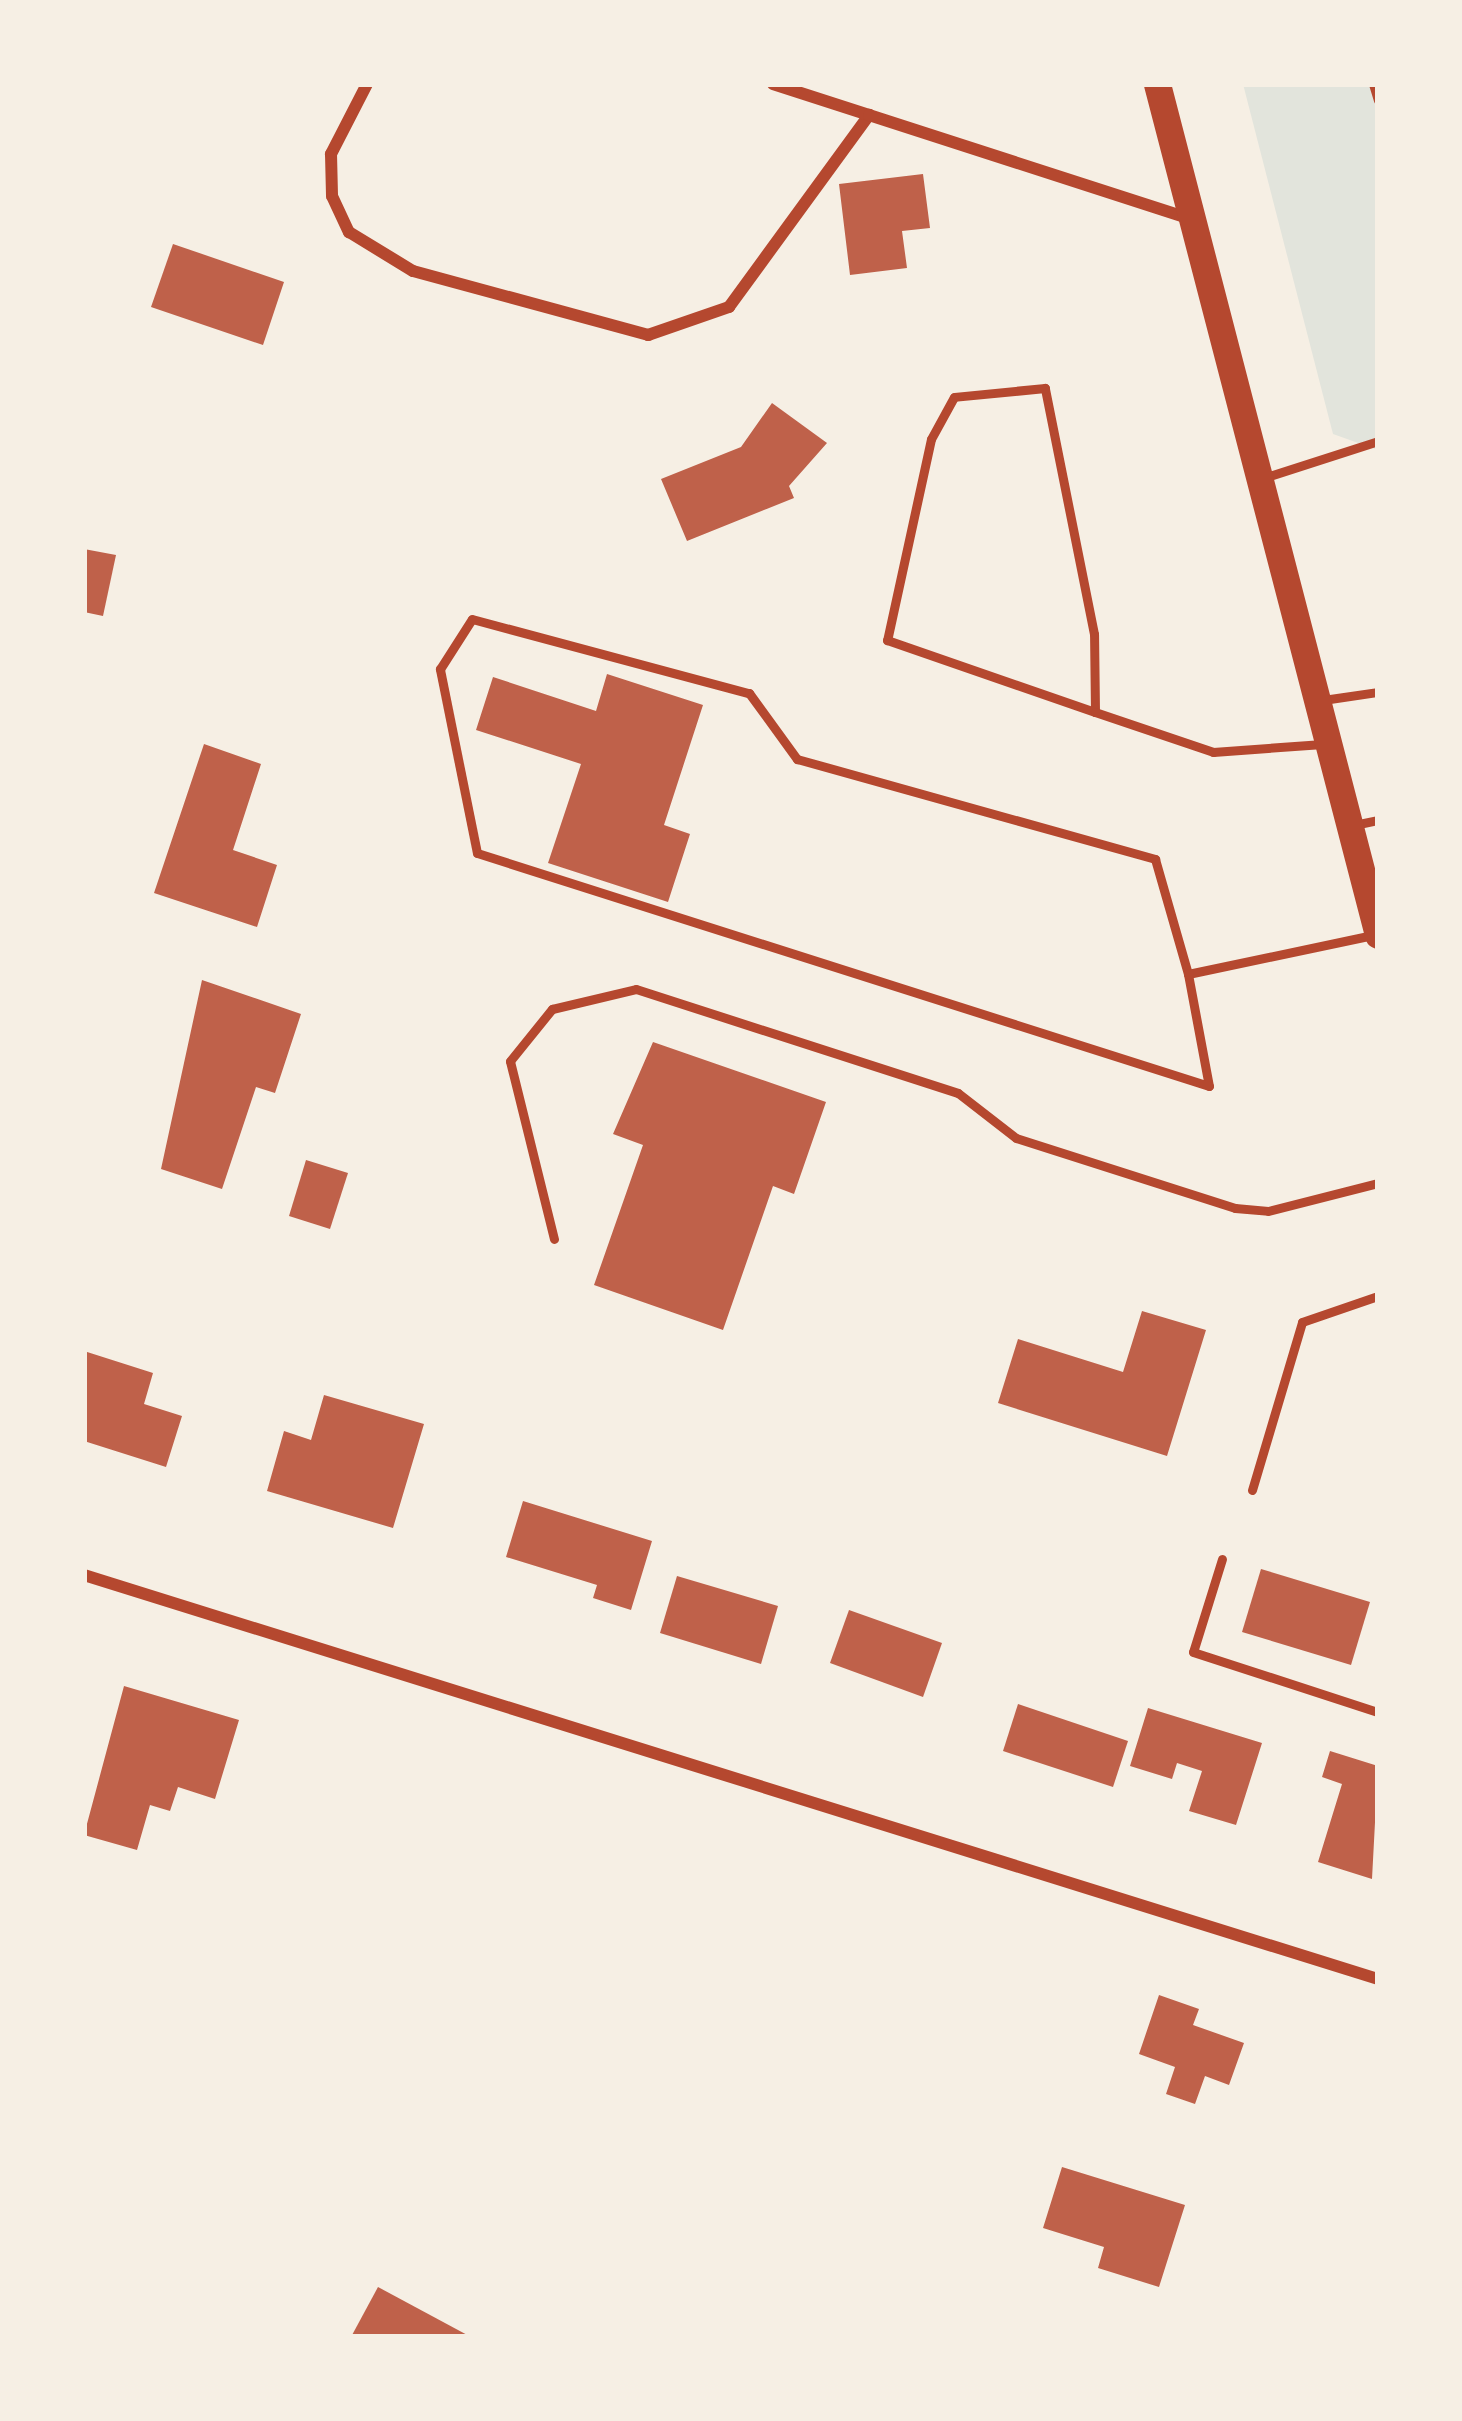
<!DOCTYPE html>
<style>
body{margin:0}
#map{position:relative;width:1462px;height:2421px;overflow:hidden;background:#f6efe4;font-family:"IBM Plex Sans",sans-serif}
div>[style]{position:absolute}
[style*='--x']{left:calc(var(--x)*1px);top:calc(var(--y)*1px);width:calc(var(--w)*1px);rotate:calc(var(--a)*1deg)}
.green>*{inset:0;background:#e2e4dc}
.building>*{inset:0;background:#bf614a}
.service>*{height:9px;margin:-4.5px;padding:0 4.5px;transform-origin:4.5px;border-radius:4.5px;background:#b5482f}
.minor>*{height:12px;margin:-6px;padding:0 6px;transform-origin:6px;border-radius:6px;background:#b5482f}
.primary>*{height:27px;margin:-13.5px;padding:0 13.5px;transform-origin:13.5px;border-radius:13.5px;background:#b5482f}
span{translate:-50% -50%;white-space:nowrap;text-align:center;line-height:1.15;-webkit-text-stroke:12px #f6efe4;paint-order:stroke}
.frame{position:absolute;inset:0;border:87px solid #f6efe4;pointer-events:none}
</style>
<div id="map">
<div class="green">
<div style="clip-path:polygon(1243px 84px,1378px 84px,1378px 450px,1333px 434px)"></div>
</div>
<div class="building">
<div style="clip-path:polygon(923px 174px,930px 228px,902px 231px,907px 268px,850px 275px,839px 184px)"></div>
<div style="clip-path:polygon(173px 244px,284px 282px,263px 345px,151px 307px)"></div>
<div style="clip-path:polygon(772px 403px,827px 443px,789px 486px,794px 498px,687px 541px,661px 479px,741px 447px)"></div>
<div style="clip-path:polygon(84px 549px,116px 555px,103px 616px,84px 612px)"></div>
<div style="clip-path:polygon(607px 674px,703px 705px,664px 825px,690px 834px,668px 902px,548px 863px,581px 764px,476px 730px,493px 677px,596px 711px)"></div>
<div style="clip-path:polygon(204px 744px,261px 764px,233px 850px,277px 865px,257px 927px,154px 893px)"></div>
<div style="clip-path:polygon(202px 980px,301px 1014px,275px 1093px,256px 1087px,222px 1189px,161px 1169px)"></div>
<div style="clip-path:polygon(653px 1042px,826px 1102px,794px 1194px,773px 1186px,723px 1330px,594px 1285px,643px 1145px,613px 1134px)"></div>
<div style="clip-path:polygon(306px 1160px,348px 1173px,330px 1229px,289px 1216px)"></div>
<div style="clip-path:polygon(1142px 1311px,1206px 1330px,1167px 1456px,998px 1403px,1018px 1339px,1123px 1372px)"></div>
<div style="clip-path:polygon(84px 1351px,153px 1373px,144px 1404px,182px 1416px,166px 1467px,84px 1441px)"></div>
<div style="clip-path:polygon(324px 1395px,424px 1424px,393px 1528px,267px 1491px,284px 1431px,311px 1440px)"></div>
<div style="clip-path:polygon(523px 1501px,652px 1541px,631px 1610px,593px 1598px,597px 1585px,506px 1557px)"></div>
<div style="clip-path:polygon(1261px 1569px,1370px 1602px,1351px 1665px,1242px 1632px)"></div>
<div style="clip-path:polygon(677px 1576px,778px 1606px,761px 1664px,660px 1633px)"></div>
<div style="clip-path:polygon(849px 1610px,942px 1643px,923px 1697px,830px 1663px)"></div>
<div style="clip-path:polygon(124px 1686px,239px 1720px,215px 1799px,178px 1787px,170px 1811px,150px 1805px,137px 1850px,84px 1835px)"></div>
<div style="clip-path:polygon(1018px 1704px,1128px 1741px,1113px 1787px,1003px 1751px)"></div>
<div style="clip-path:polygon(1148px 1708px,1262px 1743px,1236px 1825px,1189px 1811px,1202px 1771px,1177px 1763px,1172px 1779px,1130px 1766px)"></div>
<div style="clip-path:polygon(1330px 1751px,1378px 1766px,1372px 1879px,1318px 1862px,1342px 1784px,1322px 1777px)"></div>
<div style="clip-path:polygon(1159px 1995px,1199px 2009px,1193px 2025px,1244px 2043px,1229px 2085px,1205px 2076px,1195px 2104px,1166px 2094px,1175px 2067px,1139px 2054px)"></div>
<div style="clip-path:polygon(1062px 2167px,1185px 2205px,1159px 2287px,1098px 2268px,1104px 2247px,1043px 2228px)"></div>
<div style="clip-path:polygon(378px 2287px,471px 2337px,351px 2337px)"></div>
</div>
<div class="service">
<div style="--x:1373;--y:84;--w:17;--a:73"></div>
<div style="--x:1263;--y:478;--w:121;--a:-17.8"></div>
<div style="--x:1323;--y:700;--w:56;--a:-8.3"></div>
<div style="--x:1095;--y:712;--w:78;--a:-90.7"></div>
<div style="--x:1094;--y:634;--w:251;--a:-101.3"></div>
<div style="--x:1045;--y:388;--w:91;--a:174.4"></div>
<div style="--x:954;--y:397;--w:48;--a:118.7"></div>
<div style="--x:931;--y:439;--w:206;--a:102.3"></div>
<div style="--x:887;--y:640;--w:220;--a:19.1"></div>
<div style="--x:1095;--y:712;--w:125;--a:18.7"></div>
<div style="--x:1213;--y:752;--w:110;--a:-4.2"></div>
<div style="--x:1354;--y:825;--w:25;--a:-12"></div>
<div style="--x:1188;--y:974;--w:114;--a:79.4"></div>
<div style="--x:1209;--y:1086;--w:768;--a:-162.34"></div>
<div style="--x:477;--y:853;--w:188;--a:-101.4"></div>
<div style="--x:440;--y:669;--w:59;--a:-57.4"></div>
<div style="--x:472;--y:619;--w:287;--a:15"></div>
<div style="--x:749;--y:693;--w:82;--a:54"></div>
<div style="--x:797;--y:759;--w:372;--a:15.6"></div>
<div style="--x:1155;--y:859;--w:120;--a:74"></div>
<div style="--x:1188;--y:974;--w:189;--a:-11.9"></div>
<div style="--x:554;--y:1239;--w:183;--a:-103.9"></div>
<div style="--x:510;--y:1061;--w:67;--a:-51.1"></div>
<div style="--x:552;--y:1009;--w:86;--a:-13.4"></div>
<div style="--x:636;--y:989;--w:338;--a:17.9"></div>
<div style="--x:958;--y:1093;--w:73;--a:37.8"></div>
<div style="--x:1016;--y:1138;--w:230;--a:17.7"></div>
<div style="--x:1235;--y:1208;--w:33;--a:5"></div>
<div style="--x:1268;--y:1211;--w:114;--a:-14.3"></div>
<div style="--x:1252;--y:1490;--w:175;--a:-73.4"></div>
<div style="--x:1302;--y:1322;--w:80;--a:-18.9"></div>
<div style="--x:1222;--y:1559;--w:97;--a:107.3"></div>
<div style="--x:1193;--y:1652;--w:194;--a:18"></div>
</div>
<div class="minor">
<div style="--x:367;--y:84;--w:79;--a:117.2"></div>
<div style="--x:331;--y:154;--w:42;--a:88.6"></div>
<div style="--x:332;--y:196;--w:40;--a:65"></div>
<div style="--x:349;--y:232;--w:75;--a:31.4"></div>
<div style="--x:413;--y:271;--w:244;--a:15.2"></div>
<div style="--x:648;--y:335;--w:86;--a:-19.1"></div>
<div style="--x:729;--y:307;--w:238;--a:-53.9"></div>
<div style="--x:869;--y:115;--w:101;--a:-162.1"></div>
<div style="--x:869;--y:115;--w:335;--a:17.9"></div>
<div style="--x:84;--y:1575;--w:1356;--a:17.34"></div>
</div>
<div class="primary">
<div style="--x:1157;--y:84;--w:879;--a:75.44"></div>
</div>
<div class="frame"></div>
</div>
